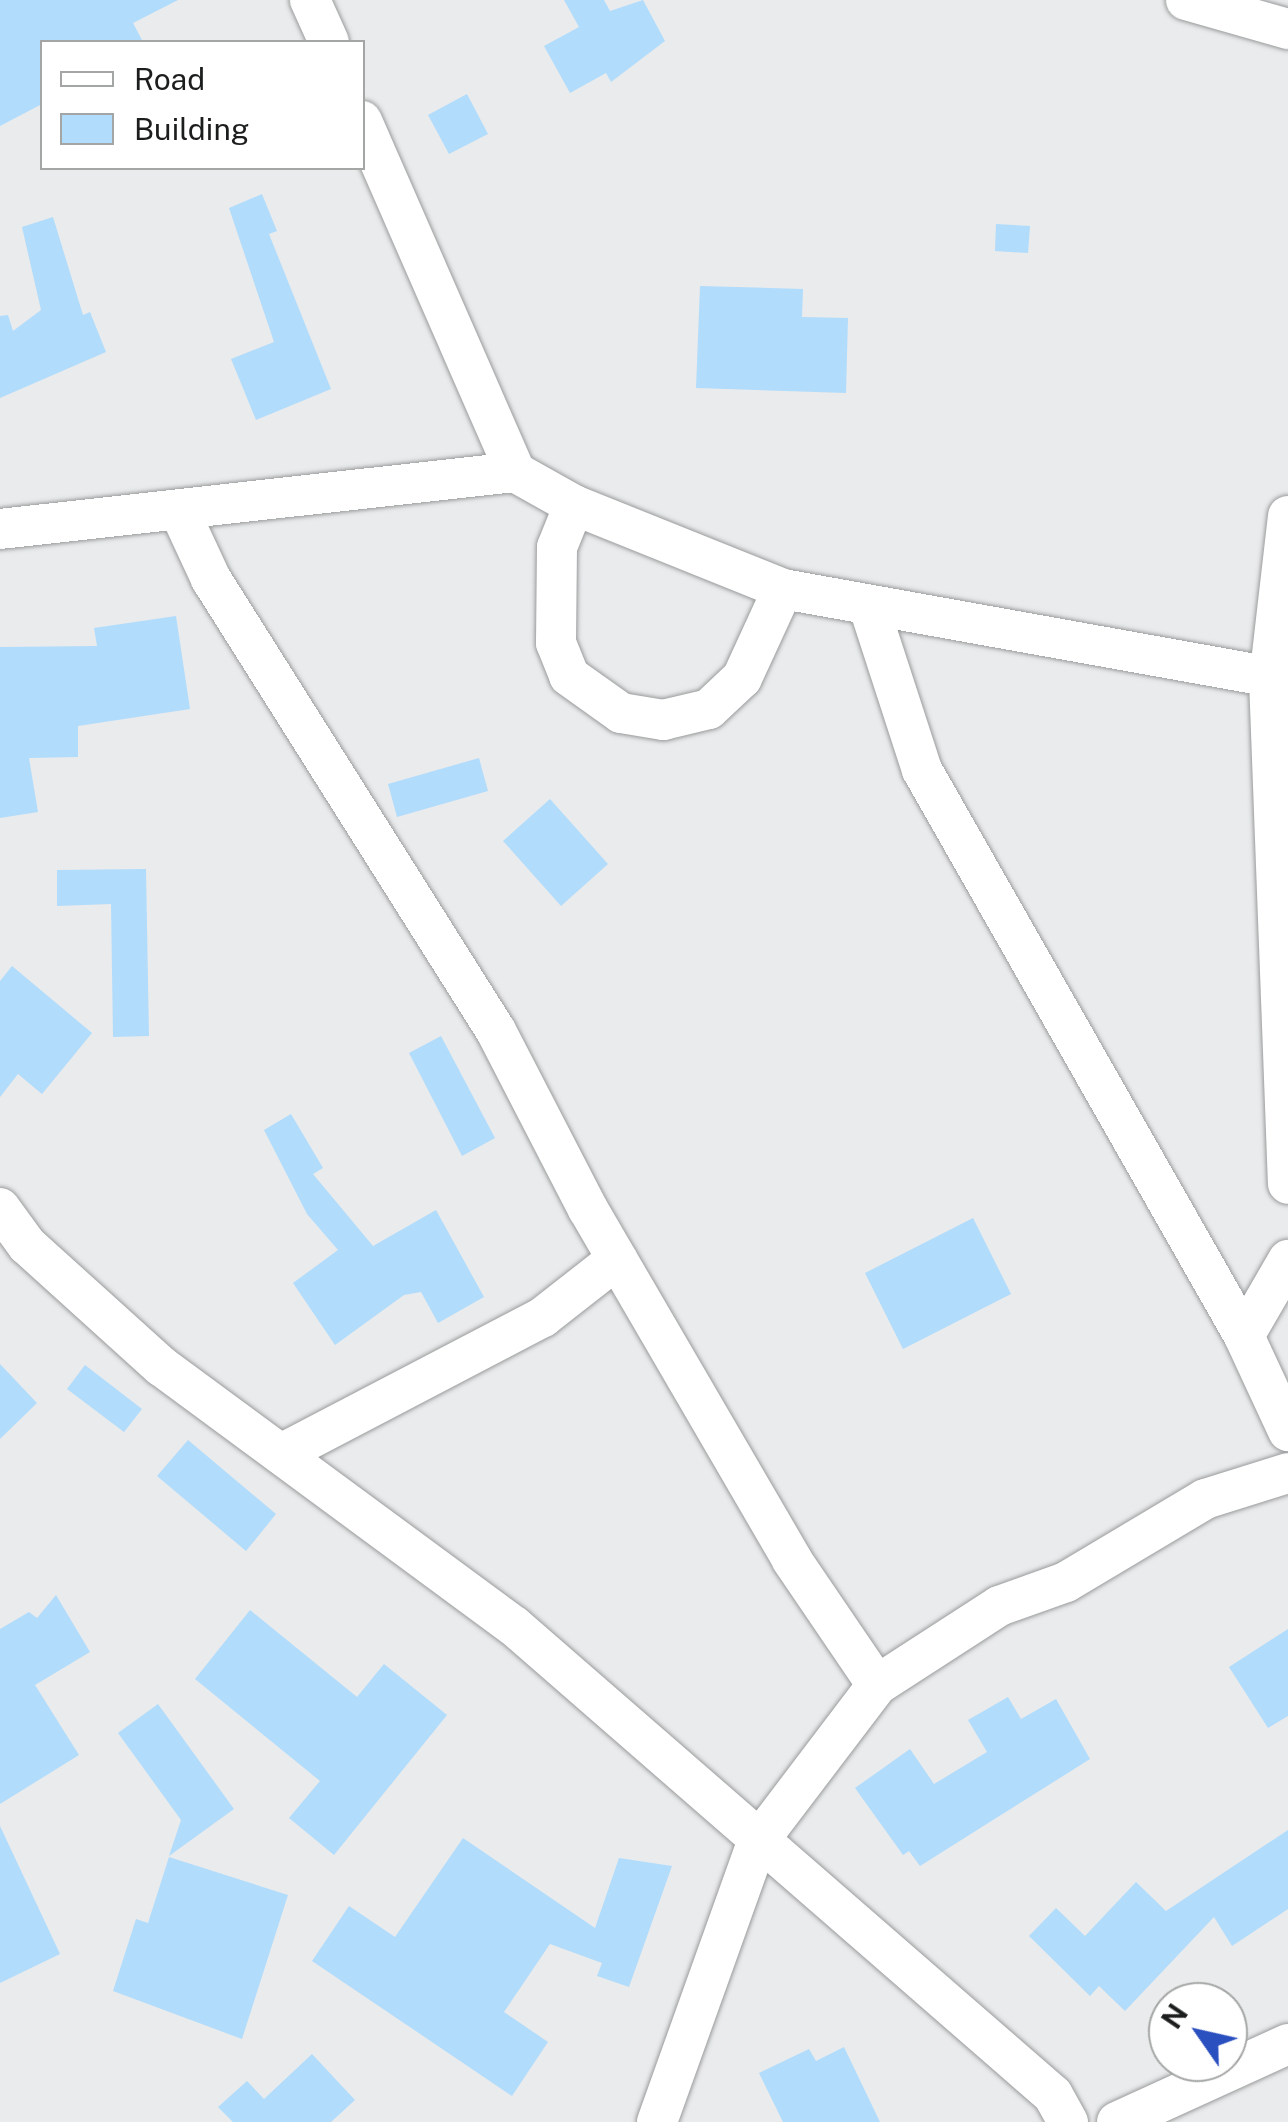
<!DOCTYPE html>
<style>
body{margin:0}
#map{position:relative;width:1288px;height:2122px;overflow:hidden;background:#eaebec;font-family:"Public Sans",sans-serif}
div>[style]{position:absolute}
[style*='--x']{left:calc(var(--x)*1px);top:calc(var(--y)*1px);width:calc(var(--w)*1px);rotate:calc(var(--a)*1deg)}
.building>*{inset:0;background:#b1dcfc}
.roads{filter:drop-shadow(0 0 2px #999b9c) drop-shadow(0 0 2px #999b9c)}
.minor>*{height:40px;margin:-20px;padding:0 20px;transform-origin:20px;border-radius:20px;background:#fff}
span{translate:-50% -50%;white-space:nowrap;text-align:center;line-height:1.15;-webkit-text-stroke:9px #fff;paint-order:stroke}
.legend{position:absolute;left:40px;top:40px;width:325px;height:130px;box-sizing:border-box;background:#fff;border:2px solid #a4a5a5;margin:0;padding:12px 18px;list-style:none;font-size:30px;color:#1c1d1d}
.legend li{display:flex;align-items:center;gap:20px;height:50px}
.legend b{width:50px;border:2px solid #a4a5a5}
.north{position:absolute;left:1148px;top:1982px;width:100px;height:100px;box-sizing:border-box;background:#fff;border:2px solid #a4a5a5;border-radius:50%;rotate:304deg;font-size:28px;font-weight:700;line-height:40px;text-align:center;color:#1c1d1d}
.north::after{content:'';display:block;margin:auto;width:35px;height:45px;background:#2a4fbf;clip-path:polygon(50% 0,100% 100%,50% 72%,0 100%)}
</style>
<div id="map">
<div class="building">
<div style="clip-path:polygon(0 0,178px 0,133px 23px,143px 42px,42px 42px,42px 104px,0 126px)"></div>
<div style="clip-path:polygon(564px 0,604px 0,610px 11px,643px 0,665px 41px,611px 82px,606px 73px,570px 93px,544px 46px,579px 27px)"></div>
<div style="clip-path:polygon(467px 94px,488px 134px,449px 154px,428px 115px)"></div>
<div style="clip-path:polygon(262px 194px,277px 231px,269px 234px,331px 389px,256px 420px,231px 359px,274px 342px,229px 208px)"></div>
<div style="clip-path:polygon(53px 217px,83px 315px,90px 312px,106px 352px,0 398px,0 316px,8px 315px,13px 331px,41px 310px,22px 227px)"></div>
<div style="clip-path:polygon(996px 224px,1030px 226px,1028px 253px,995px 251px)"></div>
<div style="clip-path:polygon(700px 286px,803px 289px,802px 317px,848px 318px,846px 393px,696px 388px)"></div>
<div style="clip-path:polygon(176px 616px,190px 709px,78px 726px,78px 757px,29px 758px,38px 812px,0 818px,0 647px,97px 646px,94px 628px)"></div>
<div style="clip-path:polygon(479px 758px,488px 791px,397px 817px,388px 784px)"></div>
<div style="clip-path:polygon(550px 799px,608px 864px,561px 906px,503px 841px)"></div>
<div style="clip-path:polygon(146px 869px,149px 1036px,113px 1037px,111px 904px,57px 906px,57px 870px)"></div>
<div style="clip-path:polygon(12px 966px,92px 1033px,42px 1094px,18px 1074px,0 1097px,0 981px)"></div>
<div style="clip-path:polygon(441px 1036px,495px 1138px,462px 1156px,409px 1053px)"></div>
<div style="clip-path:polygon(291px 1114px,323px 1168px,313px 1174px,373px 1246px,436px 1210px,484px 1297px,438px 1323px,421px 1292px,404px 1295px,335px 1345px,293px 1283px,338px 1250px,307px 1214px,264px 1130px)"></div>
<div style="clip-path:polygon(973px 1218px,1011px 1294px,903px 1349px,865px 1273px)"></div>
<div style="clip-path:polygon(0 1364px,37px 1403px,0 1439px)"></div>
<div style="clip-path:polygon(85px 1365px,142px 1409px,124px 1432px,67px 1389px)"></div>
<div style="clip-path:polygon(188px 1440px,276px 1514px,246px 1551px,157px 1476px)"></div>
<div style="clip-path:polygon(56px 1595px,90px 1652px,35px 1685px,79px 1755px,0 1804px,0 1629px,29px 1612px,37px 1618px)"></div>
<div style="clip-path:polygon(250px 1610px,357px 1697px,384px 1664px,447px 1715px,334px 1855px,289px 1818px,320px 1781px,195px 1679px)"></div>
<div style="clip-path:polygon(1288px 1629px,1288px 1716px,1268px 1728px,1229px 1667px)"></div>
<div style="clip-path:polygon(1008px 1697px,1021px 1719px,1056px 1699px,1090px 1759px,920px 1866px,909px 1851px,903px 1855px,855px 1788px,910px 1749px,934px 1784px,987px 1752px,968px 1720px)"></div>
<div style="clip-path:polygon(158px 1704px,234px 1809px,169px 1856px,181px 1820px,118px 1733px)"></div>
<div style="clip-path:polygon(0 1826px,60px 1954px,0 1983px)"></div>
<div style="clip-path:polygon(1288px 1830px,1288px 1909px,1232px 1946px,1214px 1917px,1125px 2011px,1099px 1986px,1090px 1996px,1029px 1936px,1056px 1908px,1085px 1936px,1136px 1882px,1166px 1911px)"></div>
<div style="clip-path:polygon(463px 1838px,595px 1928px,619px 1858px,672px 1866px,629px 1987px,597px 1976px,602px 1963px,550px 1944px,504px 2012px,548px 2042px,512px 2096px,312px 1961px,349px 1906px,395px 1937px)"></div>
<div style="clip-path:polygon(169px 1857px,288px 1895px,242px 2039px,113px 1991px,136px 1919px,148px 1923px)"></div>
<div style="clip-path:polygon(844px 2047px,880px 2122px,783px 2122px,759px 2073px,809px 2049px,816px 2061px)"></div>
<div style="clip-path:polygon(312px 2054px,355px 2100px,331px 2122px,233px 2122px,218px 2107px,247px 2081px,264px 2099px)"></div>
</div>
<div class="roads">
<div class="minor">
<div style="--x:310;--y:0;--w:46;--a:65.7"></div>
<div style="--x:1186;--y:0;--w:106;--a:15.9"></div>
<div style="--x:362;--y:121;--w:383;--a:66.4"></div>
<div style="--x:515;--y:472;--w:68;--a:29.2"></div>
<div style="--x:574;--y:505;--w:225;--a:21.9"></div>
<div style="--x:783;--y:589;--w:513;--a:10.21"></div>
<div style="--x:574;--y:505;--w:45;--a:112"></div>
<div style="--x:557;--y:547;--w:96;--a:90.6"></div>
<div style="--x:556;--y:643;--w:35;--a:68"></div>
<div style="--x:569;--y:676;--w:64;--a:35.4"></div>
<div style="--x:621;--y:713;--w:43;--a:9.5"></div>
<div style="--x:663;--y:720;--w:47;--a:-13.4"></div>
<div style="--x:709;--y:709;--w:45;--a:-43.2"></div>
<div style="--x:742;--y:678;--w:98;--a:-65.3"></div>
<div style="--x:179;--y:510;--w:76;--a:65.1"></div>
<div style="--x:211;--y:579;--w:534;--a:57.77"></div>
<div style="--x:496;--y:1031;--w:200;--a:62.7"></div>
<div style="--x:588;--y:1209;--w:406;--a:59.8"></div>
<div style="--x:792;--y:1560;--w:151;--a:55.8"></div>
<div style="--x:1288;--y:516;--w:164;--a:96.6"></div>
<div style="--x:1269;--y:679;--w:505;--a:87.85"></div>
<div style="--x:0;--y:529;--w:518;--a:-6.32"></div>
<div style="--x:870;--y:610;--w:168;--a:72"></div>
<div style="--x:922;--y:770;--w:651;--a:60.36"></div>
<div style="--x:1244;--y:1336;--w:105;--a:65.1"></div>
<div style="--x:0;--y:1208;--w:46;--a:53.9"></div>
<div style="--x:27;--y:1245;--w:181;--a:42.1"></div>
<div style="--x:161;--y:1366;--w:438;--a:36.4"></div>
<div style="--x:514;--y:1626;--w:714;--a:41.03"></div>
<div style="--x:1053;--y:2095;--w:31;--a:61"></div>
<div style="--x:1244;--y:1336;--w:88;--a:-59.9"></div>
<div style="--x:281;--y:1454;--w:296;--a:-27.6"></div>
<div style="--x:543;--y:1317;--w:94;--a:-38.1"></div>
<div style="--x:657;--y:2122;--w:296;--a:-70.3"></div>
<div style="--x:757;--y:1843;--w:198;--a:-52.8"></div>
<div style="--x:877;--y:1685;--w:145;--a:-32.9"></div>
<div style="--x:999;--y:1606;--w:71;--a:-19.7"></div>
<div style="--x:1066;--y:1582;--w:162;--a:-30.8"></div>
<div style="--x:1205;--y:1499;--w:87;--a:-17.4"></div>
<div style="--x:1117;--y:2122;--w:188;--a:-24.5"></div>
</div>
</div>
<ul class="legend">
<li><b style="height:12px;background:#fff"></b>Road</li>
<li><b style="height:28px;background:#b1dcfc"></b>Building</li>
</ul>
<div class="north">N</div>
</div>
